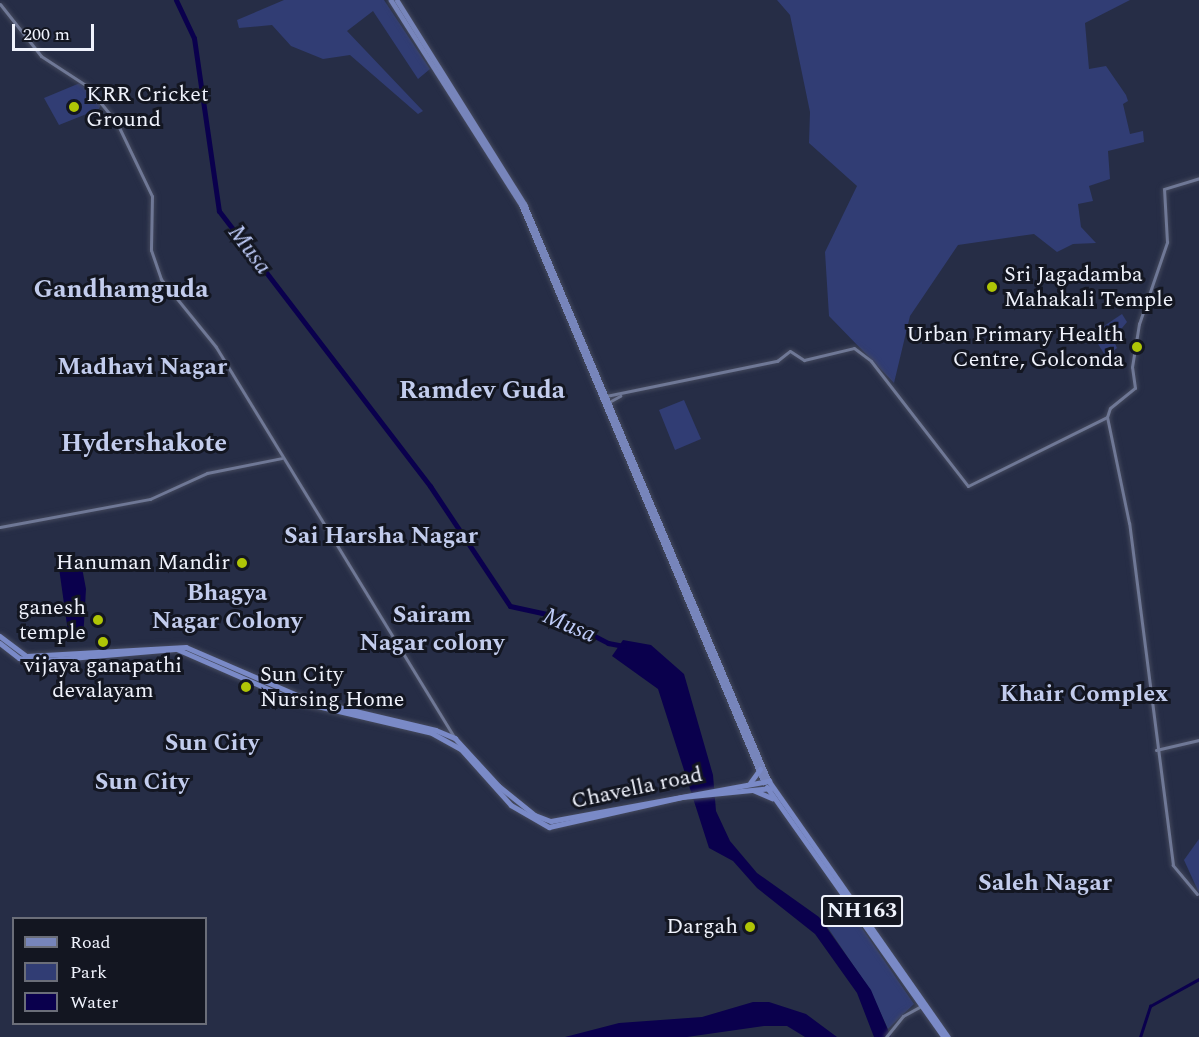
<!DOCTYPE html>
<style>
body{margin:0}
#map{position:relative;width:1199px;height:1037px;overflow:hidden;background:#262d46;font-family:Spectral,serif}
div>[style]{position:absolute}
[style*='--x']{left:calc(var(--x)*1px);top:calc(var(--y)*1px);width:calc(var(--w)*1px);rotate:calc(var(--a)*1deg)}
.green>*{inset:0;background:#313d74}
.water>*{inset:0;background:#0a004d}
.canal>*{height:3px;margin:-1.5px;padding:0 1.5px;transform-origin:1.5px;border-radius:1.5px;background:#0a004d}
.river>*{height:5px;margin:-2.5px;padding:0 2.5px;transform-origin:2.5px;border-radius:2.5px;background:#0a004d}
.roads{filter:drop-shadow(0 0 2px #454a5e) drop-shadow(0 0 2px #454a5e)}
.tertiary>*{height:3px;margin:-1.5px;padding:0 1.5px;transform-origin:1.5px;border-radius:1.5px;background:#6f7896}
.primary>*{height:4.5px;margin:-2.25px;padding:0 2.25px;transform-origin:2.25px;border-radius:2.25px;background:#7785bb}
.trunk>*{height:4.5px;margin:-2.25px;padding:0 2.25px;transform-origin:2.25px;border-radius:2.25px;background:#7a8ac7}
.dots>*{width:16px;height:16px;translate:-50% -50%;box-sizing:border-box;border:3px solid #131621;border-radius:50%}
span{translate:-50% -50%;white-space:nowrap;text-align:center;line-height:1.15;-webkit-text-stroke:6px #131621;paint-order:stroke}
.shield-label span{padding:2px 4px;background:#131621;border:2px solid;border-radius:4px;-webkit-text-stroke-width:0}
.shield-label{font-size:21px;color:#eff2fc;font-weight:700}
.poi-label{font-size:22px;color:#eff2fc}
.left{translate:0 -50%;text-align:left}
.right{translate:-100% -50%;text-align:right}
.street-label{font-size:22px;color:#eff2fc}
.water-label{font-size:24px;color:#becbf8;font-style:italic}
.neighbourhood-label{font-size:24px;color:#c2cced;font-weight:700}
.quarter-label{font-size:26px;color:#c2cced;font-weight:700}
.legend{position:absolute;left:12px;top:917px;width:195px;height:108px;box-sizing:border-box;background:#131621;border:2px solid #6b6e79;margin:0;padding:8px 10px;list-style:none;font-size:18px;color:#eff2fc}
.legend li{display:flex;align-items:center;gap:12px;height:30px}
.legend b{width:30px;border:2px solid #6b6e79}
.scale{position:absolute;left:12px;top:24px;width:82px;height:27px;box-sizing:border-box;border:3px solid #eff2fc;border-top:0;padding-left:8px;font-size:18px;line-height:21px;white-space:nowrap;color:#eff2fc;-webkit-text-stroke:4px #131621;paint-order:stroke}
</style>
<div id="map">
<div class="green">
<div style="clip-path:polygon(284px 0,384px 0,430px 69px,418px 79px,373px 11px,347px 31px,423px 111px,418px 114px,350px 55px,323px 59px,291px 46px,272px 25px,239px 28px,237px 20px)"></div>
<div style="clip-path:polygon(777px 0,1130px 0,1085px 23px,1089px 69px,1106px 66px,1126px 95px,1128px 101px,1123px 104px,1130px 134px,1143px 131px,1144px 142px,1108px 151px,1110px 179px,1089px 186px,1093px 201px,1078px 204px,1081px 227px,1096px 243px,1073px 244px,1057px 252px,1034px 234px,958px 245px,910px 316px,894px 383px,829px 316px,825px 252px,857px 186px,809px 143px,810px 112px,790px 15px)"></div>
<div style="clip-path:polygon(80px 83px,101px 104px,99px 109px,59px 125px,44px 98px)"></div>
<div style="clip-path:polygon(1122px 314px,1127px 322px,1113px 339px,1117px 348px,1106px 357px,1092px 334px)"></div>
<div style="clip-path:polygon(684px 400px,701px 439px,675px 450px,659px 410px)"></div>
<div style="clip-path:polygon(1199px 839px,1199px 893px,1184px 860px)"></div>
<div style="clip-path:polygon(847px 906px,914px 1004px,888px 1029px,870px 990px,824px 922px)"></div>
</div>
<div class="water">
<div style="clip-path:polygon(80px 557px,86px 589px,83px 640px,70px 639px,68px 632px,58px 561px)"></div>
<div style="clip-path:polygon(623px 640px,651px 645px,684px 674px,713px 775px,716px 811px,730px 841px,757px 873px,819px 917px,871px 990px,891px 1037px,874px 1037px,857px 993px,815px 934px,757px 888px,733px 861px,709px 848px,658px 689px,612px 656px)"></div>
<div style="clip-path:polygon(753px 1002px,769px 1002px,806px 1014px,837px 1037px,805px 1037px,787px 1026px,764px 1026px,687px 1037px,565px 1037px,619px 1023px,702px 1017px)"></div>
</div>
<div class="canal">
<div style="--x:1140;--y:1037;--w:33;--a:-72"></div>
<div style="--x:1150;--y:1006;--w:56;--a:-28.9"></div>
</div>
<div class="river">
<div style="--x:176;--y:0;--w:42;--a:64.7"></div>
<div style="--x:194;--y:38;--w:175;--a:81.8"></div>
<div style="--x:219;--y:211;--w:347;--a:52.5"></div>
<div style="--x:430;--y:486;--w:144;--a:56.3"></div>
<div style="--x:510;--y:606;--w:47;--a:12.3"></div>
<div style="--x:556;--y:616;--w:59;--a:27.4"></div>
<div style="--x:608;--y:643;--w:16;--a:11"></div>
</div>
<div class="roads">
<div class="tertiary">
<div style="--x:0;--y:4;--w:66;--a:51.7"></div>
<div style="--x:41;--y:56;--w:55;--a:33.1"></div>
<div style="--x:87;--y:86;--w:48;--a:51"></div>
<div style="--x:117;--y:123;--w:81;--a:64.4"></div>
<div style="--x:152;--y:196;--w:54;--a:91.1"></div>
<div style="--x:151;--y:250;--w:31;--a:71"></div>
<div style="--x:161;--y:279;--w:87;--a:51"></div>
<div style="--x:216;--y:347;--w:459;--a:58.6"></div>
<div style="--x:606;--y:396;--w:175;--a:-11.6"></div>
<div style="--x:777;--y:361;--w:16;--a:-38"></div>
<div style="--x:790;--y:351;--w:17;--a:33"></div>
<div style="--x:804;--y:360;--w:51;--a:-13.5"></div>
<div style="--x:854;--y:348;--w:21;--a:37"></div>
<div style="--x:871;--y:361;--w:158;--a:52.2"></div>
<div style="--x:968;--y:486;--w:155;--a:-26.4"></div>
<div style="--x:609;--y:402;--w:13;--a:-29"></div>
<div style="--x:0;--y:527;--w:153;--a:-10.6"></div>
<div style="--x:150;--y:499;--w:63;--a:-24.5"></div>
<div style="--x:207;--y:473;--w:76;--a:-11.3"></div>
<div style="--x:1156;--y:750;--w:44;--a:-13.1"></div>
<div style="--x:1197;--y:894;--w:38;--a:-130"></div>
<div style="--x:1173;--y:865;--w:345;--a:-97.3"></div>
<div style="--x:1129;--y:523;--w:108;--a:-101.7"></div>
<div style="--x:1107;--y:417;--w:9;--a:-72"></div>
<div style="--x:1110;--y:408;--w:32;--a:-39"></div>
<div style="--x:1135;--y:388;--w:21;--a:-98"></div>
<div style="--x:1132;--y:367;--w:44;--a:-80.8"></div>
<div style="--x:1139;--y:324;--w:87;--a:-71.1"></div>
<div style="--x:1167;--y:242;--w:53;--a:-93.2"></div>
<div style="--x:1164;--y:189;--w:37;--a:-17"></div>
<div style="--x:886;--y:1037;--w:27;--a:-51"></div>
<div style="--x:903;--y:1016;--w:21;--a:-29"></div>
</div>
<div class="primary">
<div style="--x:391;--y:0;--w:244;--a:57.5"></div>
<div style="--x:522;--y:206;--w:625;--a:67.21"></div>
<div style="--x:397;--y:0;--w:242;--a:58"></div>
<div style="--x:525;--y:205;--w:626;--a:67.04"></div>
</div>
<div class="trunk">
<div style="--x:0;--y:636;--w:34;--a:37"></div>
<div style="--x:27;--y:656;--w:159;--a:-3.2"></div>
<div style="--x:186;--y:647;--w:134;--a:23.3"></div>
<div style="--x:309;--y:700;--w:130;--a:13.3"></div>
<div style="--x:436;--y:730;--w:21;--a:23"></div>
<div style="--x:455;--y:738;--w:65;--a:47.5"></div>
<div style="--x:499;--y:786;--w:46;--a:38.9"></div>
<div style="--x:535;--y:815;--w:17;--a:21"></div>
<div style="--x:551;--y:821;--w:222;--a:-10.4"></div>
<div style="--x:769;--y:781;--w:312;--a:55"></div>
<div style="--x:0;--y:643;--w:24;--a:38"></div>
<div style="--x:19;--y:658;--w:17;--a:10"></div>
<div style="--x:36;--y:661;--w:142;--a:-4.9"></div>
<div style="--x:177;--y:649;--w:130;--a:23.6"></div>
<div style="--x:296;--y:701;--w:140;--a:13.2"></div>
<div style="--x:432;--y:733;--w:33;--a:29"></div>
<div style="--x:461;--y:749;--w:75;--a:48.2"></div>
<div style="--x:511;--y:805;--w:44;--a:30.1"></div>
<div style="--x:549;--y:827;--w:136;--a:-12.7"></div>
<div style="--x:682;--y:797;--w:90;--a:-5.7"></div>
<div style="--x:750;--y:783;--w:17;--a:-54"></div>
<div style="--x:767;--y:787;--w:306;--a:54.7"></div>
<div style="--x:753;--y:790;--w:21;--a:23"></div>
</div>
</div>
<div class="dots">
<div style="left:74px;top:107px;background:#afc506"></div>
<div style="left:992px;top:287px;background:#afc506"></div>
<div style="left:1137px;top:347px;background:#afc506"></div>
<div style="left:242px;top:563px;background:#afc506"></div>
<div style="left:98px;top:620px;background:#afc506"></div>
<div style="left:103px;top:642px;background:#afc506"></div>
<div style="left:246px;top:687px;background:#afc506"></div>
<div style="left:750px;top:927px;background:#afc506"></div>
</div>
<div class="shield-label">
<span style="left:862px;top:911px">NH163</span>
</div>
<div class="poi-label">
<span class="left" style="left:86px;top:107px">KRR Cricket<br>Ground</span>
<span class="left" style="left:1004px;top:287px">Sri Jagadamba<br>Mahakali Temple</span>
<span class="right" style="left:1124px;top:347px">Urban Primary Health<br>Centre, Golconda</span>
<span class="right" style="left:230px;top:563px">Hanuman Mandir</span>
<span class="right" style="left:86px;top:620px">ganesh<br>temple</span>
<span style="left:103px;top:678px">vijaya ganapathi<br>devalayam</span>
<span class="left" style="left:260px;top:687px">Sun City<br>Nursing Home</span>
<span class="right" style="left:738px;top:927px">Dargah</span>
</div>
<div class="street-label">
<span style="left:637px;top:788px;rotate:-12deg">Chavella road</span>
</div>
<div class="water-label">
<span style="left:249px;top:250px;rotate:53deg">Musa</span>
<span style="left:569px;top:626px;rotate:23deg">Musa</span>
</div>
<div class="neighbourhood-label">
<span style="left:142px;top:368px">Madhavi Nagar</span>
<span style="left:381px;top:537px">Sai Harsha Nagar</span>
<span style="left:227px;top:608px">Bhagya<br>Nagar Colony</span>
<span style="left:432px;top:630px">Sairam<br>Nagar colony</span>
<span style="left:1084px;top:695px">Khair Complex</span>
<span style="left:212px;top:744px">Sun City</span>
<span style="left:142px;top:783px">Sun City</span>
<span style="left:1045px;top:884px">Saleh Nagar</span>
</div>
<div class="quarter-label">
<span style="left:121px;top:290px">Gandhamguda</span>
<span style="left:482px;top:391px">Ramdev Guda</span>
<span style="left:144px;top:444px">Hydershakote</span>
</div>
<ul class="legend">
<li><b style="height:8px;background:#7785bb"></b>Road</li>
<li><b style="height:16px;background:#313d74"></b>Park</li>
<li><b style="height:16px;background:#0a004d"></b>Water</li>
</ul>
<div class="scale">200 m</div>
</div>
